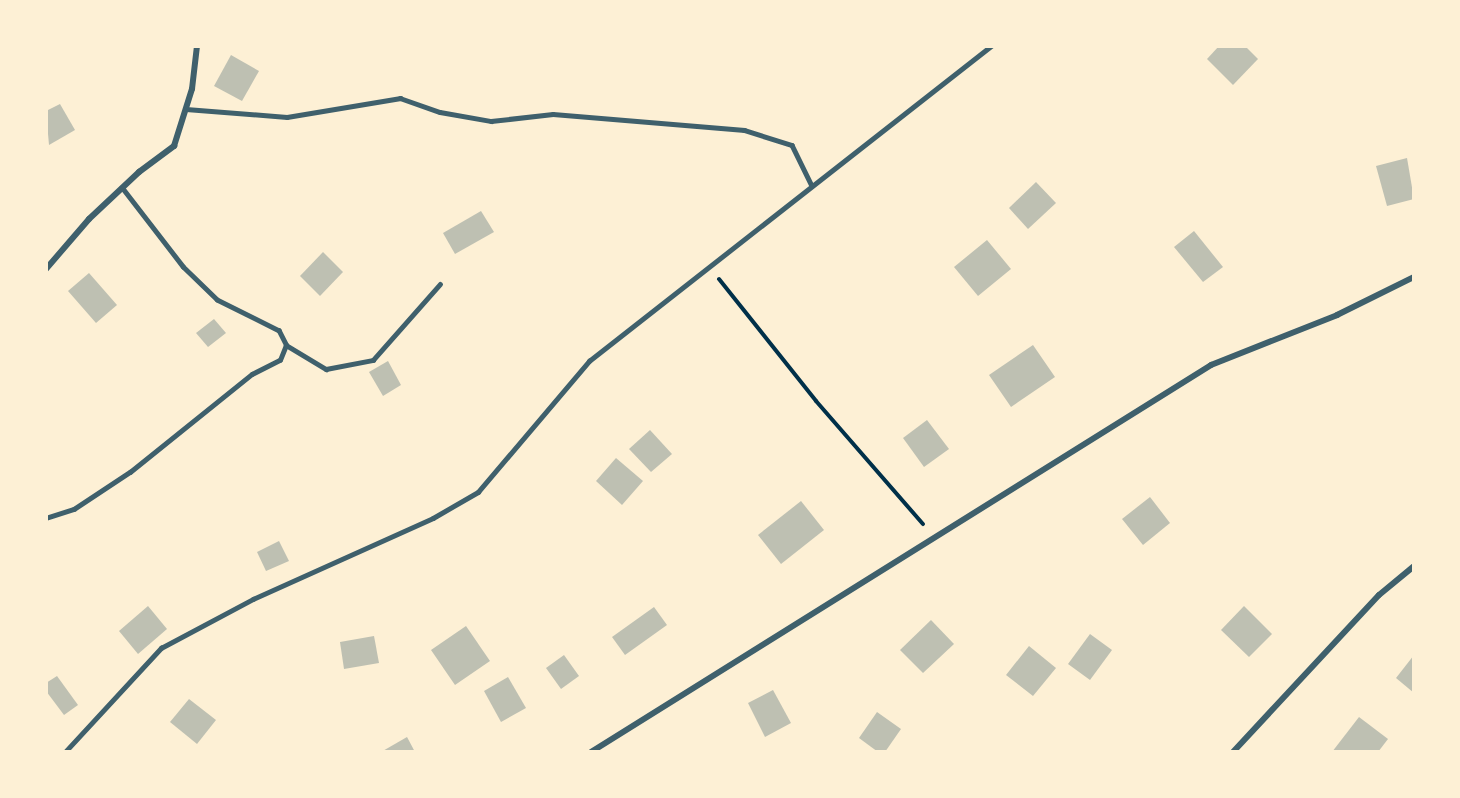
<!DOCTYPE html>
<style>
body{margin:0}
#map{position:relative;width:1460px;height:798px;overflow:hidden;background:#fdf0d5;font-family:Roboto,sans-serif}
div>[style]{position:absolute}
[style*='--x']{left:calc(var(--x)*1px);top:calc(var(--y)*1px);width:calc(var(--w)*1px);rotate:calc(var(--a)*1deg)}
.building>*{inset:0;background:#bec0b2}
.path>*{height:4px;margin:-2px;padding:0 2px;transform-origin:2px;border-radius:2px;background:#003049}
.service>*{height:4.5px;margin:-2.25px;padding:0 2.25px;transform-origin:2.25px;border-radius:2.25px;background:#3f606c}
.minor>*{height:6px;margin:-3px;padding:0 3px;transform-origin:3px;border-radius:3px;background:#3f606c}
span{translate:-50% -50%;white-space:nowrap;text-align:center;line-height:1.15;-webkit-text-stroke:4.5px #fdf0d5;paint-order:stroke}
.frame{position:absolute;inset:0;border:48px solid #fdf0d5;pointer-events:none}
</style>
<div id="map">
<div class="building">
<div style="clip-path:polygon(1219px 46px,1245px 46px,1258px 59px,1233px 85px,1207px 59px)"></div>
<div style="clip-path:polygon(231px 55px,259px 71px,242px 101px,214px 86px)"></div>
<div style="clip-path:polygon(60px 104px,75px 130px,49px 145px,46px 111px)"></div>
<div style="clip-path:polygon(1407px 158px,1414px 199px,1387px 206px,1376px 166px)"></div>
<div style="clip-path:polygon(1036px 182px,1056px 203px,1028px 229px,1009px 208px)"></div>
<div style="clip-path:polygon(481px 211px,494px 232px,455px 254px,443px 233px)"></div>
<div style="clip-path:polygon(1194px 231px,1223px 267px,1203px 282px,1174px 247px)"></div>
<div style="clip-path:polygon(987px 240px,1011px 269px,978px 296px,954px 267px)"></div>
<div style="clip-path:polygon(323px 252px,343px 272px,320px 296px,300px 276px)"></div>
<div style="clip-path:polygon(89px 273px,117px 305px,96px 323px,68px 291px)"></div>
<div style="clip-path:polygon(214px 319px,226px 333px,208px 347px,196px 333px)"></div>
<div style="clip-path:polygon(1033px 345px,1055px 377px,1011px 407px,989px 375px)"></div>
<div style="clip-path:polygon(388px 361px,401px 385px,383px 396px,369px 372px)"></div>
<div style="clip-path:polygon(927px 420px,949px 449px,924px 467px,903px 438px)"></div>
<div style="clip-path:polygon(650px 430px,672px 454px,651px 472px,629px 449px)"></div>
<div style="clip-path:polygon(616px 458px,643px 481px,622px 505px,596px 481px)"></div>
<div style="clip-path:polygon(1150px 497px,1170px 523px,1143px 545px,1122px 519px)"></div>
<div style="clip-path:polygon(801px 501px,824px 530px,781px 564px,758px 535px)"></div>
<div style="clip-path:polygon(279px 541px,289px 561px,266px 571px,257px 552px)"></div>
<div style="clip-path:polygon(148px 606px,167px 629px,138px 654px,119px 631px)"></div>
<div style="clip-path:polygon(1244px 606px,1272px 634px,1249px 657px,1221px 630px)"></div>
<div style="clip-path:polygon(654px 607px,667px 625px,625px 655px,612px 637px)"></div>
<div style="clip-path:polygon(931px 620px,954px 644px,923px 673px,900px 650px)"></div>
<div style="clip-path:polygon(466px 626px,490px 661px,455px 685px,431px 650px)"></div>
<div style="clip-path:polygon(1090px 634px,1112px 650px,1090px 680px,1068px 664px)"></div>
<div style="clip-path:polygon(374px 636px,379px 663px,344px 669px,340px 642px)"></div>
<div style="clip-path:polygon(1029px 646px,1056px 668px,1033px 696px,1006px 675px)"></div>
<div style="clip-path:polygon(564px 655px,579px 676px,561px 689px,546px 668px)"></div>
<div style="clip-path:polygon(1414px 655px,1414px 693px,1396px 678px)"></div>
<div style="clip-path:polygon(57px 676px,78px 705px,64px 715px,46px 691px,46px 683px)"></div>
<div style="clip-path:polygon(508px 677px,526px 708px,501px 722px,484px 691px)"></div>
<div style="clip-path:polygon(773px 690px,791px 723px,765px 737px,748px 703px)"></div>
<div style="clip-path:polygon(189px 699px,216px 720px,197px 744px,170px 722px)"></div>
<div style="clip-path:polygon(877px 712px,901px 729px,885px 752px,878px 752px,859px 738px)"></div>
<div style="clip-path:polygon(1359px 717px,1388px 739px,1378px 752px,1332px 752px)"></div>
<div style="clip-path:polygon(407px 737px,415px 752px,381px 752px)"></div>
</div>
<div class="path">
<div style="--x:719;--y:279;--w:156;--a:51.5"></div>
<div style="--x:816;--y:401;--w:163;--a:49"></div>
</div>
<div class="service">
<div style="--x:186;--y:109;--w:101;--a:4.5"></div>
<div style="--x:287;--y:117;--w:115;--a:-9.5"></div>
<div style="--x:400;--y:98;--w:42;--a:19.3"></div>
<div style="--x:440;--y:112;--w:52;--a:10"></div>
<div style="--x:491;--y:121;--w:62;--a:-6.4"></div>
<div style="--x:553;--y:114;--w:192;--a:4.8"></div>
<div style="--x:744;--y:130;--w:50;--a:17.4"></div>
<div style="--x:792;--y:145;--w:43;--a:64"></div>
<div style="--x:286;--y:345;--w:47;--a:31"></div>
<div style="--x:326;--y:369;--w:48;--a:-10.8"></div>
<div style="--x:373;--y:360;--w:101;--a:-48.6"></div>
<div style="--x:46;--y:518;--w:29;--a:-18"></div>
<div style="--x:74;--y:509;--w:67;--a:-33.5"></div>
<div style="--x:130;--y:472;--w:156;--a:-38.8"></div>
<div style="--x:252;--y:374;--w:31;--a:-27"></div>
<div style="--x:280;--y:360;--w:16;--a:-68"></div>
<div style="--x:286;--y:345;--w:16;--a:-117"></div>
<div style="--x:279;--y:331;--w:69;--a:-153.4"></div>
<div style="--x:217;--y:300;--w:47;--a:-135.9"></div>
<div style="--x:183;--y:267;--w:100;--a:-127.7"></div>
<div style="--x:65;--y:752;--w:142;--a:-47.3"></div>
<div style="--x:161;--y:648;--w:104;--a:-28"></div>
<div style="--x:253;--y:599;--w:197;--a:-24.2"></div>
<div style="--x:433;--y:518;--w:52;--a:-30"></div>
<div style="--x:478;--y:492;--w:172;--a:-49.7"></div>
<div style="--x:589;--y:361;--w:511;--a:-38.08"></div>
</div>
<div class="minor">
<div style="--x:46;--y:269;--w:66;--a:-49.3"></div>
<div style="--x:89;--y:219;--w:69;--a:-43.2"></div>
<div style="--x:139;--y:172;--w:44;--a:-36.6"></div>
<div style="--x:174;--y:146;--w:60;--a:-72.5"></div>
<div style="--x:192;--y:89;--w:43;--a:-83.4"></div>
<div style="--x:591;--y:752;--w:731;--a:-31.97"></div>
<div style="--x:1211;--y:365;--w:136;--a:-21.6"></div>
<div style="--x:1337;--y:315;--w:86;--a:-26.3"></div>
<div style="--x:1233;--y:752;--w:214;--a:-47.1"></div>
<div style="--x:1379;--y:595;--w:45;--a:-39.6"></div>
</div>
<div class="frame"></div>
</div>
